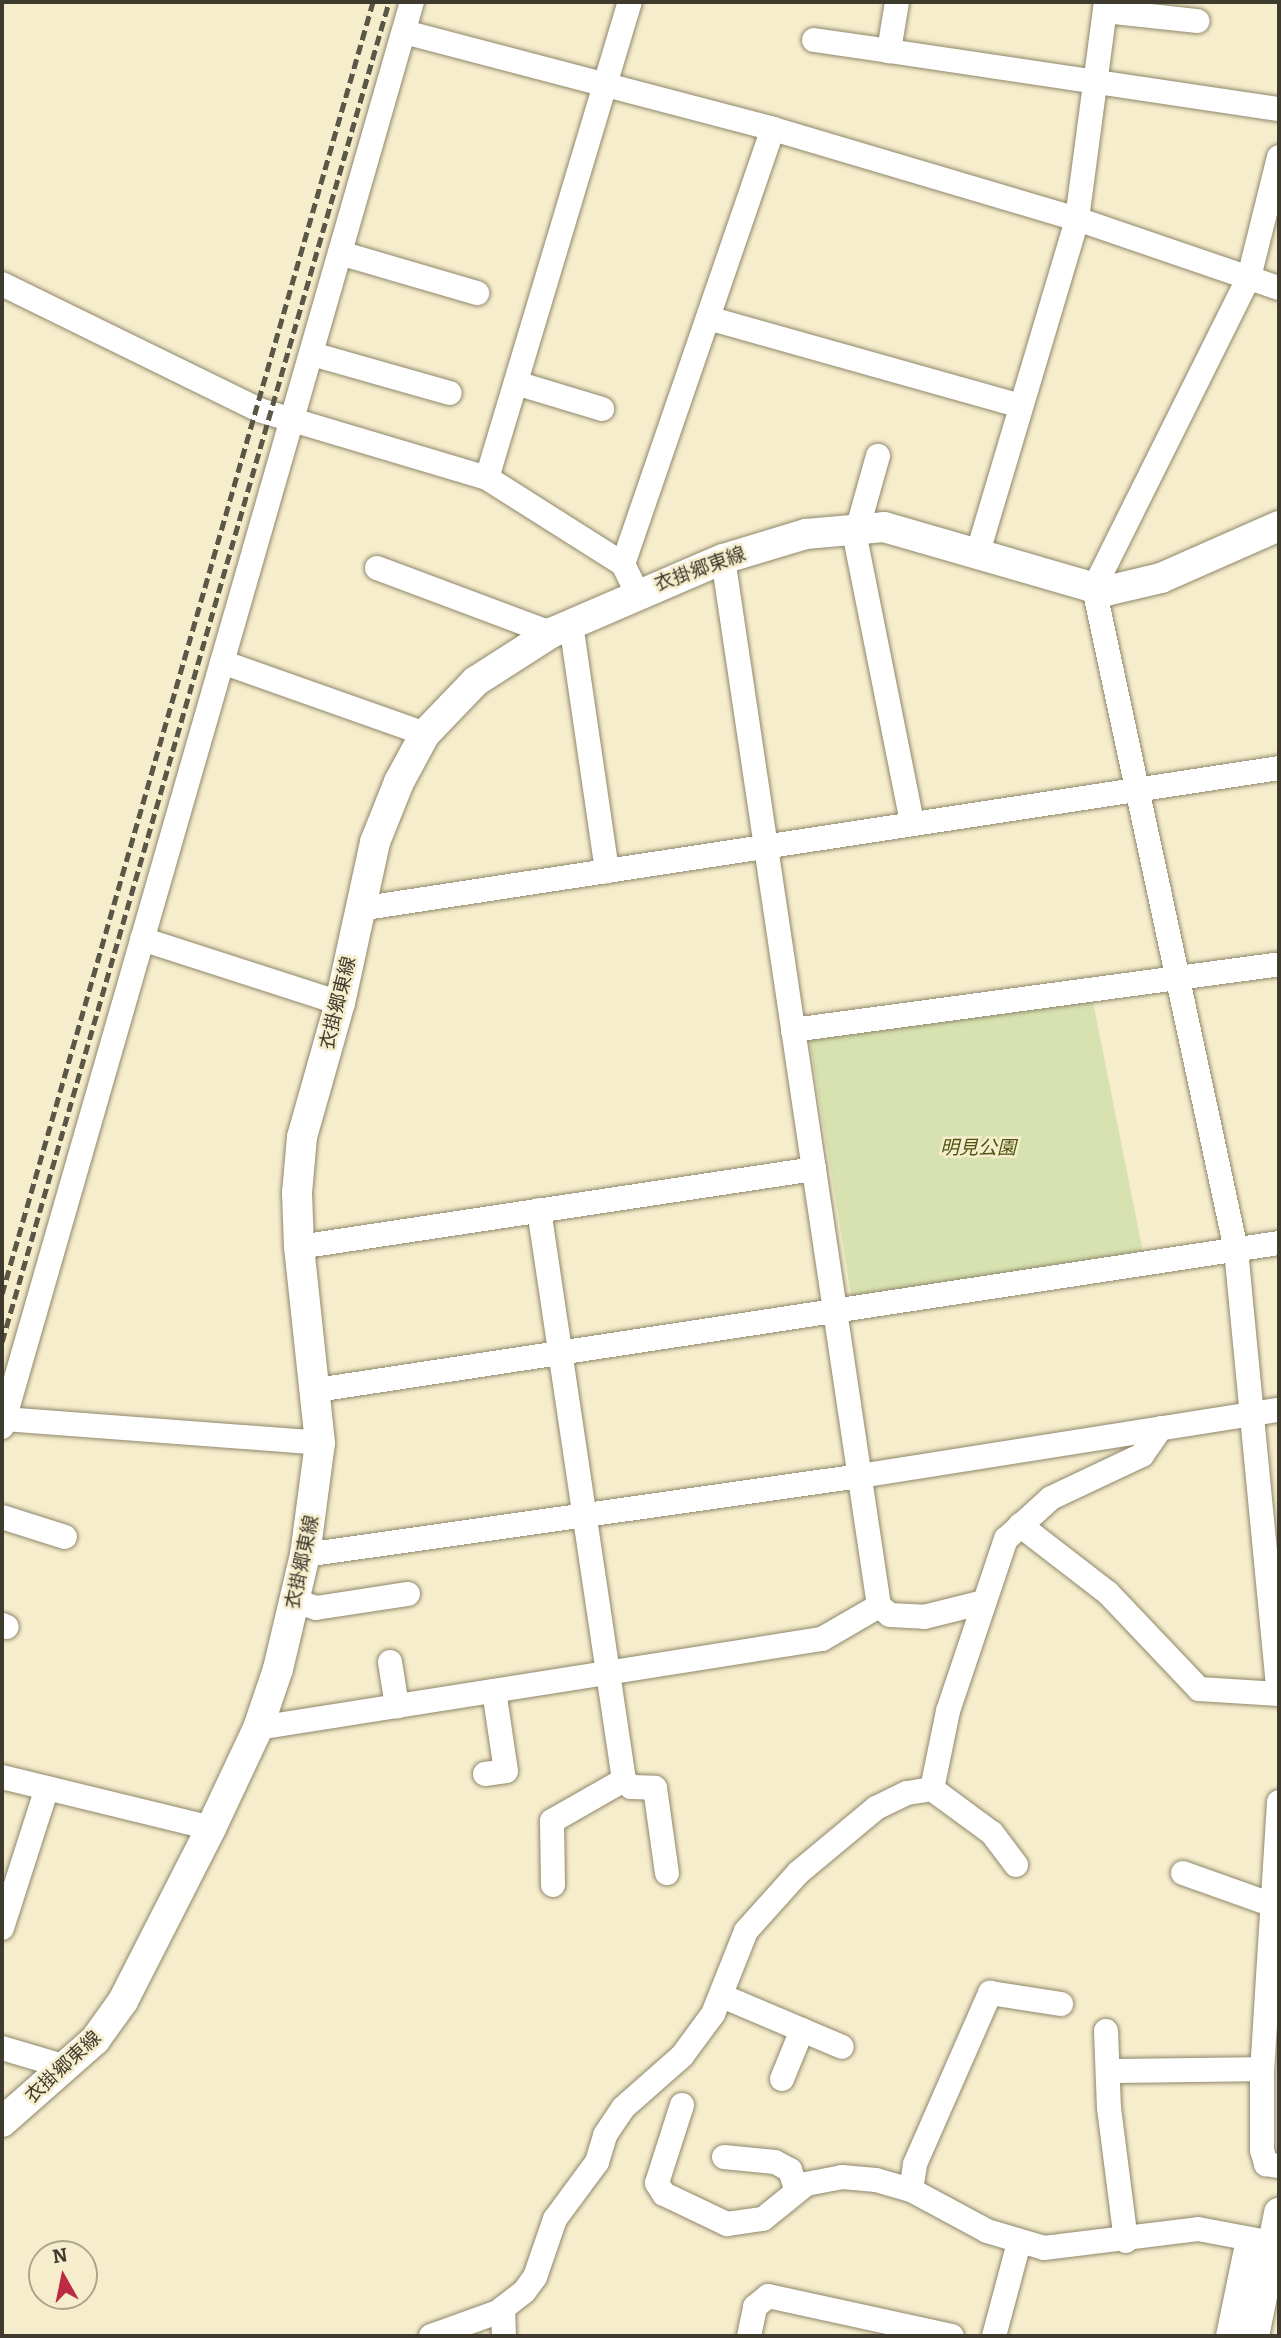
<!DOCTYPE html>
<meta charset="utf-8">
<style>
body{margin:0}
#map{position:relative;width:1281px;height:2338px;overflow:hidden;background:#f6edcd;font-family:Bitter,"Noto Sans JP",serif}
div>[style]{position:absolute}
[style*='--x']{left:calc(var(--x)*1px);top:calc(var(--y)*1px);width:calc(var(--w)*1px);rotate:calc(var(--a)*1deg)}
.green>*{inset:0;background:#d7e2b0}
.roads{filter:drop-shadow(0 0 2px #8f876a) drop-shadow(0 0 2px #8f876a)}
.minor>*{height:24px;margin:-12px;padding:0 12px;transform-origin:12px;border-radius:12px;background:#fff}
.major>*{height:30px;margin:-15px;padding:0 15px;transform-origin:15px;border-radius:15px;background:#fff}
.rail>*{height:5px;margin-top:-2.5px;transform-origin:0;background:repeating-linear-gradient(90deg,#5b5747 0 10px,transparent 0 15px)}
span{translate:-50% -50%;white-space:nowrap;text-align:center;line-height:1.15;-webkit-text-stroke:5px #f6edcd;paint-order:stroke}
.street-label{font-size:19px;color:#3e3b2e}
.park-label{font-size:19px;color:#4c5611;font-style:italic}
.frame{position:absolute;inset:0;border:4px solid #3e3b2e;pointer-events:none}
.north{position:absolute;left:28px;top:2240px;width:70px;height:70px;box-sizing:border-box;background:#f6edcd;border:2px solid #aca68d;border-radius:50%;rotate:351deg;font-size:19px;font-weight:700;line-height:28px;text-align:center;color:#3e3b2e}
.north::after{content:'';display:block;margin:auto;width:24px;height:32px;background:#bc2b45;clip-path:polygon(50% 0,100% 100%,50% 72%,0 100%)}
</style>
<div id="map">
<div class="green">
<div style="clip-path:polygon(1092px 997px,1144px 1257px,852px 1300px,809px 1037px)"></div>
</div>
<div class="roads">
<div class="minor">
<div style="--x:897;--y:2;--w:50;--a:99.3"></div>
<div style="--x:889;--y:51;--w:394;--a:8.5"></div>
<div style="--x:1105;--y:11;--w:93;--a:6.2"></div>
<div style="--x:404;--y:32;--w:382;--a:14.7"></div>
<div style="--x:773;--y:129;--w:317;--a:16.5"></div>
<div style="--x:1077;--y:219;--w:213;--a:18.9"></div>
<div style="--x:814;--y:40;--w:76;--a:8.3"></div>
<div style="--x:1279;--y:157;--w:124;--a:104"></div>
<div style="--x:1249;--y:277;--w:347;--a:116.5"></div>
<div style="--x:1094;--y:588;--w:677;--a:77.89"></div>
<div style="--x:1236;--y:1250;--w:446;--a:84.5"></div>
<div style="--x:340;--y:253;--w:143;--a:16.3"></div>
<div style="--x:2;--y:284;--w:286;--a:26.1"></div>
<div style="--x:259;--y:410;--w:238;--a:16.6"></div>
<div style="--x:487;--y:478;--w:161;--a:32.3"></div>
<div style="--x:623;--y:564;--w:32;--a:64"></div>
<div style="--x:708;--y:318;--w:325;--a:15.7"></div>
<div style="--x:312;--y:354;--w:143;--a:15.8"></div>
<div style="--x:516;--y:383;--w:90;--a:16.8"></div>
<div style="--x:487;--y:478;--w:497;--a:-73.3"></div>
<div style="--x:853;--y:527;--w:302;--a:78.7"></div>
<div style="--x:858;--y:527;--w:74;--a:-74.3"></div>
<div style="--x:978;--y:552;--w:347;--a:-73.4"></div>
<div style="--x:1077;--y:219;--w:219;--a:-82.4"></div>
<div style="--x:623;--y:564;--w:460;--a:-71"></div>
<div style="--x:377;--y:568;--w:186;--a:20.5"></div>
<div style="--x:571;--y:624;--w:250;--a:81.7"></div>
<div style="--x:222;--y:662;--w:215;--a:19.5"></div>
<div style="--x:359;--y:909;--w:931;--a:-8.71"></div>
<div style="--x:142;--y:939;--w:208;--a:17.9"></div>
<div style="--x:793;--y:1030;--w:490;--a:-7.7"></div>
<div style="--x:539;--y:1210;--w:576;--a:81.52"></div>
<div style="--x:624;--y:1780;--w:10;--a:45"></div>
<div style="--x:631;--y:1787;--w:24;--a:2"></div>
<div style="--x:655;--y:1788;--w:86;--a:82"></div>
<div style="--x:299;--y:1247;--w:521;--a:-8.61"></div>
<div style="--x:317;--y:1390;--w:973;--a:-8.69"></div>
<div style="--x:4;--y:1419;--w:317;--a:4.3"></div>
<div style="--x:2;--y:1427;--w:1483;--a:-73.95"></div>
<div style="--x:2;--y:1517;--w:66;--a:17.6"></div>
<div style="--x:1020;--y:1525;--w:111;--a:37.7"></div>
<div style="--x:1108;--y:1593;--w:132;--a:46.5"></div>
<div style="--x:1199;--y:1689;--w:80;--a:3.6"></div>
<div style="--x:305;--y:1555;--w:561;--a:-8.1"></div>
<div style="--x:860;--y:1476;--w:424;--a:-9"></div>
<div style="--x:295;--y:1601;--w:22;--a:18"></div>
<div style="--x:316;--y:1608;--w:93;--a:-8.7"></div>
<div style="--x:879;--y:1606;--w:14;--a:39"></div>
<div style="--x:890;--y:1615;--w:34;--a:3"></div>
<div style="--x:924;--y:1617;--w:62;--a:-14"></div>
<div style="--x:2;--y:1625;--w:5;--a:22"></div>
<div style="--x:390;--y:1662;--w:45;--a:81"></div>
<div style="--x:258;--y:1728;--w:571;--a:-8.97"></div>
<div style="--x:822;--y:1639;--w:66;--a:-30.1"></div>
<div style="--x:879;--y:1606;--w:1059;--a:-98.47"></div>
<div style="--x:485;--y:1774;--w:21;--a:-8"></div>
<div style="--x:506;--y:1771;--w:81;--a:-98.5"></div>
<div style="--x:2;--y:1777;--w:215;--a:13.7"></div>
<div style="--x:932;--y:1789;--w:74;--a:36.3"></div>
<div style="--x:992;--y:1833;--w:40;--a:53"></div>
<div style="--x:1279;--y:1802;--w:268;--a:93.6"></div>
<div style="--x:1262;--y:2069;--w:81;--a:90"></div>
<div style="--x:1262;--y:2150;--w:15;--a:74"></div>
<div style="--x:1266;--y:2164;--w:13;--a:9"></div>
<div style="--x:1183;--y:1873;--w:96;--a:19.6"></div>
<div style="--x:553;--y:1885;--w:64;--a:-90.9"></div>
<div style="--x:552;--y:1821;--w:83;--a:-29.7"></div>
<div style="--x:2;--y:1928;--w:147;--a:-72.2"></div>
<div style="--x:722;--y:1996;--w:130;--a:23"></div>
<div style="--x:1106;--y:2031;--w:77;--a:87.8"></div>
<div style="--x:1109;--y:2108;--w:134;--a:82.7"></div>
<div style="--x:2;--y:2048;--w:67;--a:16.5"></div>
<div style="--x:1108;--y:2071;--w:154;--a:-0.7"></div>
<div style="--x:782;--y:2079;--w:53;--a:-67.8"></div>
<div style="--x:682;--y:2105;--w:82;--a:107.8"></div>
<div style="--x:657;--y:2183;--w:13;--a:58"></div>
<div style="--x:664;--y:2194;--w:70;--a:25.5"></div>
<div style="--x:727;--y:2224;--w:36;--a:-8"></div>
<div style="--x:763;--y:2219;--w:55;--a:-39.1"></div>
<div style="--x:806;--y:2184;--w:37;--a:-11"></div>
<div style="--x:842;--y:2177;--w:34;--a:5"></div>
<div style="--x:876;--y:2180;--w:36;--a:16"></div>
<div style="--x:911;--y:2190;--w:86;--a:28.3"></div>
<div style="--x:987;--y:2231;--w:59;--a:16.6"></div>
<div style="--x:1044;--y:2248;--w:155;--a:-7"></div>
<div style="--x:1198;--y:2229;--w:76;--a:10.6"></div>
<div style="--x:724;--y:2157;--w:51;--a:5.6"></div>
<div style="--x:775;--y:2162;--w:17;--a:28"></div>
<div style="--x:790;--y:2170;--w:22;--a:72"></div>
<div style="--x:911;--y:2190;--w:26;--a:-81"></div>
<div style="--x:915;--y:2164;--w:187;--a:-66.3"></div>
<div style="--x:990;--y:1993;--w:72;--a:8.8"></div>
<div style="--x:503;--y:2308;--w:28;--a:88"></div>
<div style="--x:431;--y:2336;--w:71;--a:-19.7"></div>
<div style="--x:498;--y:2312;--w:33;--a:-38"></div>
<div style="--x:524;--y:2292;--w:19;--a:-54"></div>
<div style="--x:535;--y:2277;--w:61;--a:-71"></div>
<div style="--x:555;--y:2219;--w:71;--a:-53.6"></div>
<div style="--x:597;--y:2162;--w:28;--a:-73"></div>
<div style="--x:605;--y:2135;--w:32;--a:-56"></div>
<div style="--x:623;--y:2108;--w:79;--a:-41.4"></div>
<div style="--x:682;--y:2056;--w:52;--a:-53.6"></div>
<div style="--x:713;--y:2014;--w:89;--a:-68.3"></div>
<div style="--x:746;--y:1931;--w:78;--a:-48.1"></div>
<div style="--x:798;--y:1873;--w:102;--a:-39.8"></div>
<div style="--x:876;--y:1808;--w:34;--a:-26"></div>
<div style="--x:907;--y:1793;--w:25;--a:-9"></div>
<div style="--x:932;--y:1789;--w:80;--a:-78.4"></div>
<div style="--x:948;--y:1711;--w:182;--a:-71.4"></div>
<div style="--x:1006;--y:1539;--w:61;--a:-42.3"></div>
<div style="--x:1051;--y:1498;--w:101;--a:-25.3"></div>
<div style="--x:1142;--y:1455;--w:33;--a:-55"></div>
<div style="--x:749;--y:2336;--w:30;--a:-78"></div>
<div style="--x:755;--y:2307;--w:17;--a:-40"></div>
<div style="--x:768;--y:2296;--w:188;--a:12.3"></div>
<div style="--x:994;--y:2336;--w:96;--a:-75"></div>
<div style="--x:1228;--y:2336;--w:99;--a:-78.3"></div>
</div>
<div class="major">
<div style="--x:2;--y:2122;--w:124;--a:-41.4"></div>
<div style="--x:95;--y:2040;--w:48;--a:-54.3"></div>
<div style="--x:123;--y:2001;--w:194;--a:-63"></div>
<div style="--x:211;--y:1828;--w:110;--a:-64.8"></div>
<div style="--x:258;--y:1728;--w:62;--a:-71.3"></div>
<div style="--x:278;--y:1669;--w:117;--a:-76.7"></div>
<div style="--x:305;--y:1555;--w:113;--a:-82.4"></div>
<div style="--x:320;--y:1443;--w:197;--a:-96.1"></div>
<div style="--x:299;--y:1247;--w:54;--a:-92.1"></div>
<div style="--x:297;--y:1193;--w:56;--a:-84.9"></div>
<div style="--x:302;--y:1137;--w:139;--a:-74.2"></div>
<div style="--x:340;--y:1003;--w:165;--a:-77.7"></div>
<div style="--x:375;--y:842;--w:65;--a:-68.2"></div>
<div style="--x:399;--y:782;--w:55;--a:-61.6"></div>
<div style="--x:425;--y:734;--w:74;--a:-46.1"></div>
<div style="--x:476;--y:681;--w:89;--a:-32.6"></div>
<div style="--x:551;--y:633;--w:187;--a:-23.3"></div>
<div style="--x:723;--y:559;--w:87;--a:-16.8"></div>
<div style="--x:806;--y:534;--w:78;--a:-5.1"></div>
<div style="--x:884;--y:527;--w:231;--a:16.1"></div>
<div style="--x:1106;--y:591;--w:57;--a:-13.3"></div>
<div style="--x:1161;--y:578;--w:129;--a:-23.8"></div>
<div style="--x:1254;--y:2336;--w:126;--a:-78.5"></div>
</div>
</div>
<div class="rail">
<div style="--x:2;--y:1294;--w:1344;--a:-73.98"></div>
<div style="--x:2;--y:1342;--w:1395;--a:-73.89"></div>
</div>
<div class="street-label">
<span style="left:700px;top:569px;rotate:-20deg">衣掛郷東線</span>
<span style="left:338px;top:1003px;rotate:-76deg">衣掛郷東線</span>
<span style="left:302px;top:1562px;rotate:-78deg">衣掛郷東線</span>
<span style="left:63px;top:2067px;rotate:-43deg">衣掛郷東線</span>
</div>
<div class="park-label">
<span style="left:978px;top:1148px">明見公園</span>
</div>
<div class="frame"></div>
<div class="north">N</div>
</div>
